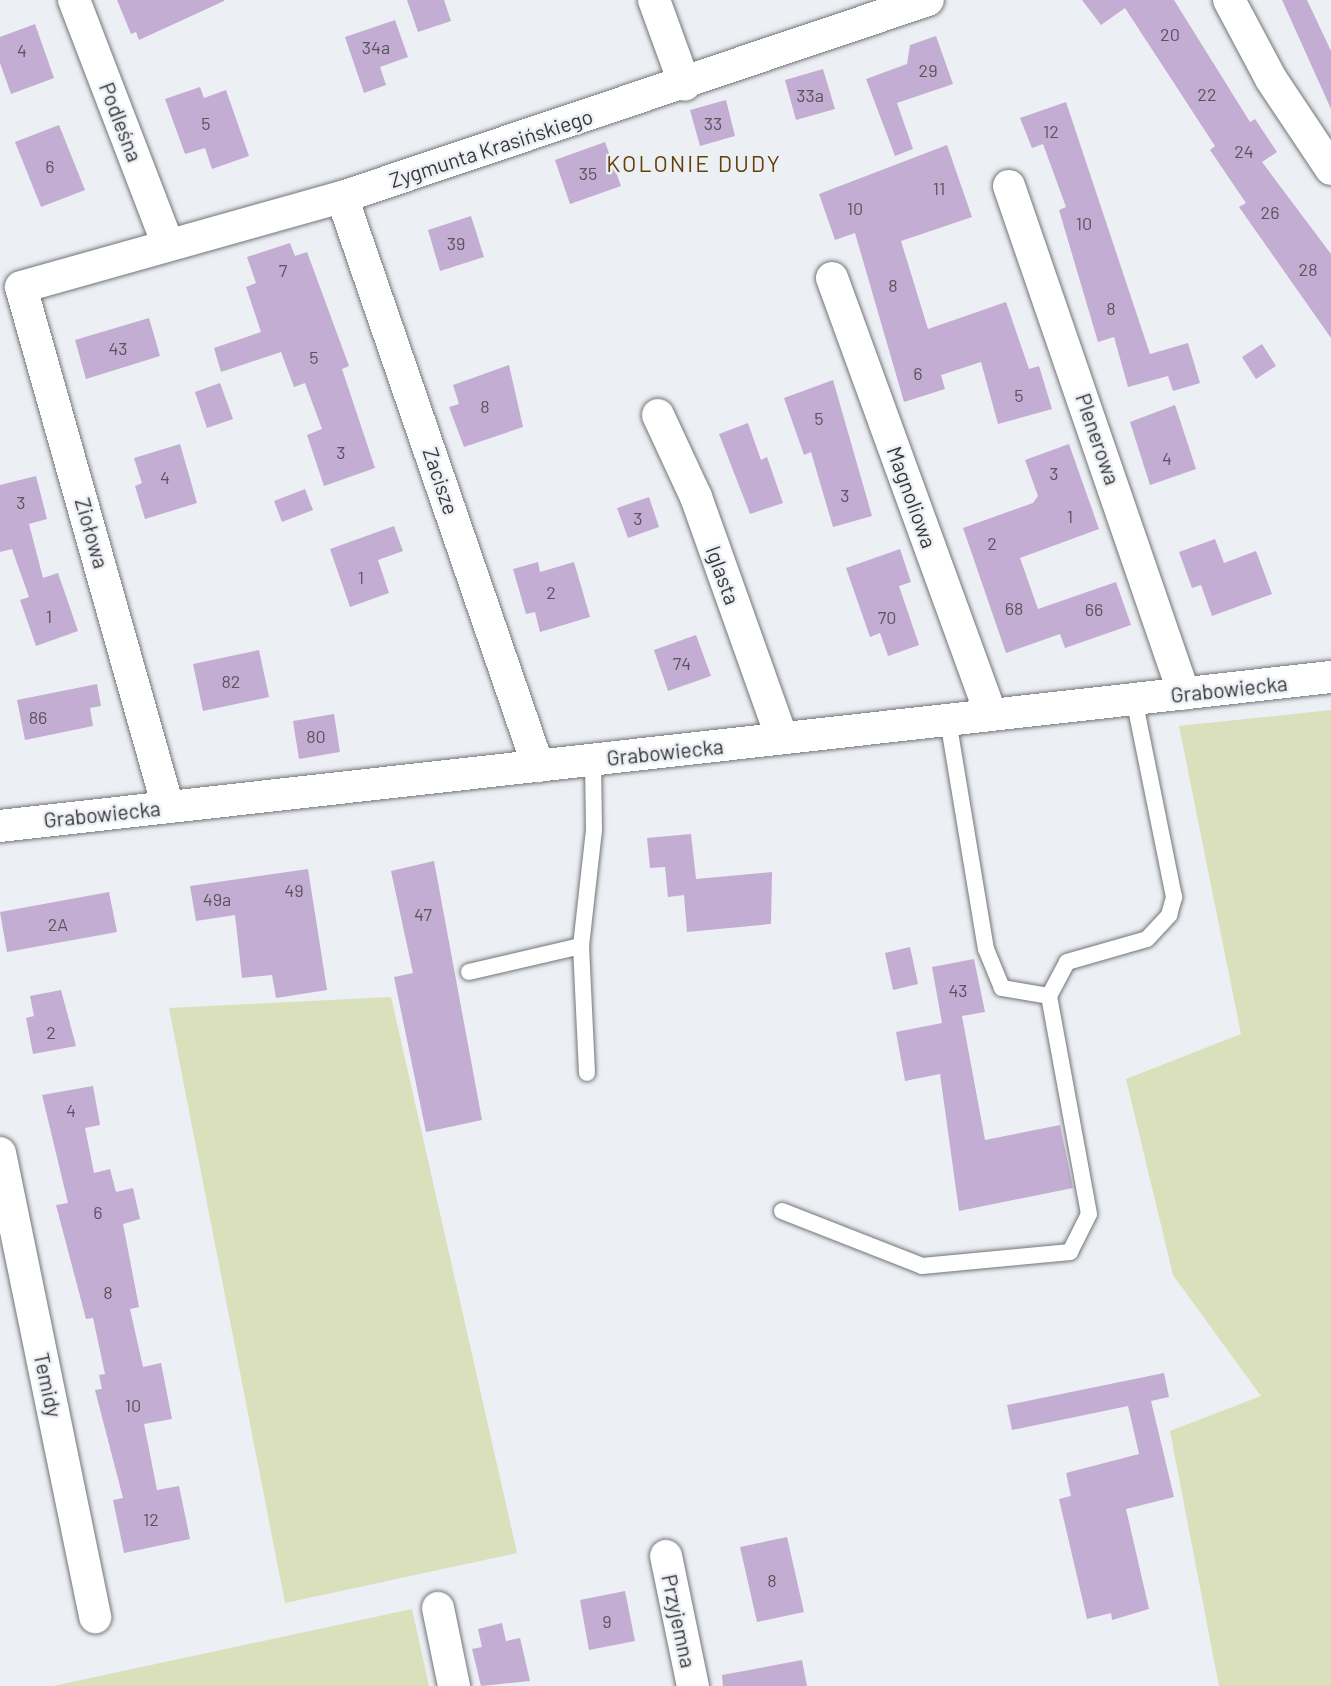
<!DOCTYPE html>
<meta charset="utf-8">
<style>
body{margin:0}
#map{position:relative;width:1331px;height:1686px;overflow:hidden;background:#eceff3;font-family:Barlow,sans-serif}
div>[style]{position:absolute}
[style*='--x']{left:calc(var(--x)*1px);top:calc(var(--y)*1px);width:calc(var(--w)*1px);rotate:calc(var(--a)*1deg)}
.green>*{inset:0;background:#dadfbc}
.building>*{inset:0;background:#c4add2}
.roads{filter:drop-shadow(0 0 2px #727579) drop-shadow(0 0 2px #727579)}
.lane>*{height:16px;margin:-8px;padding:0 8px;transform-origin:8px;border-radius:8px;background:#fff}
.street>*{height:32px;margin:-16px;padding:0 16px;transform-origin:16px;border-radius:16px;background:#fff}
span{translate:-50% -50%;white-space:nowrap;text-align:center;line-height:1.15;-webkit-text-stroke:5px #eceff3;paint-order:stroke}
.number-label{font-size:18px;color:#5a545f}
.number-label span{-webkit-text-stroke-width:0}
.street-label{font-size:21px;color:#363739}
.neighbourhood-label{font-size:23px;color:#63410c;letter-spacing:2px}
</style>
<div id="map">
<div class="green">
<div style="clip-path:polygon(1331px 710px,1331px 1686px,1219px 1686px,1170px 1431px,1261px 1396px,1173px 1275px,1126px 1079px,1241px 1034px,1179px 726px)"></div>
<div style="clip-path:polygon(391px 997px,517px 1553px,285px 1603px,169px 1008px)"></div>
<div style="clip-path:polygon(412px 1609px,429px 1686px,53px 1686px)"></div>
</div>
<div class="building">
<div style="clip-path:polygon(117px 0,224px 0,224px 1px,139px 40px,136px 32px,131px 34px)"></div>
<div style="clip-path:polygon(407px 0,444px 0,451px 21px,418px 32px)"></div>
<div style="clip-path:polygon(1082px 0,1174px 0,1250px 122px,1255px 119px,1277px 152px,1262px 162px,1331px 254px,1331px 338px,1239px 207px,1246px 203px,1210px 150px,1215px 146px,1125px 8px,1101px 25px)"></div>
<div style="clip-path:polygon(1282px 0,1307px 0,1331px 51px,1331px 109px)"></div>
<div style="clip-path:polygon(395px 20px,408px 57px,380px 67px,386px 85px,364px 93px,345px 37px)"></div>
<div style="clip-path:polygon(35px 24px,54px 78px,11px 94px,0 63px,0 37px)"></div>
<div style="clip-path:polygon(936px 36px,953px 84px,897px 103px,913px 149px,895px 156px,866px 79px,907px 64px,910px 45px)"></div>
<div style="clip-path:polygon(823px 69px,835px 109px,796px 120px,785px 80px)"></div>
<div style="clip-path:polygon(200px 87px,204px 98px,226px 90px,249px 156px,212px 169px,205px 148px,185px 154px,165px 99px)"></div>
<div style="clip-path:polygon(726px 100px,735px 136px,700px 146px,690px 110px)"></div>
<div style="clip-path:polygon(1066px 102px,1150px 354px,1188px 343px,1200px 383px,1173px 391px,1168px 376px,1128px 387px,1114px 337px,1098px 342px,1059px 210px,1066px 207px,1043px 144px,1032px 148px,1020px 118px)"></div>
<div style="clip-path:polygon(59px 125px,85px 190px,41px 207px,15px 142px)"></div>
<div style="clip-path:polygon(605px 142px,621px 186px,570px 204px,555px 160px)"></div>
<div style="clip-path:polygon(947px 145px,972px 217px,901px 241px,928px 329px,1006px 302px,1029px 369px,1039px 366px,1052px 409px,998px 424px,981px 362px,941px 375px,945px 389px,904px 402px,855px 233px,835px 240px,819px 194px)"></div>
<div style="clip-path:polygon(471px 216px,484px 257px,440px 271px,428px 230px)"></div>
<div style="clip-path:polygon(290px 243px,295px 256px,307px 252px,349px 366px,342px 369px,375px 468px,324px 486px,307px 435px,322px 429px,305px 383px,294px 387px,281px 352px,221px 372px,214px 348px,261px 332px,246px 287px,256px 283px,247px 257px)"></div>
<div style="clip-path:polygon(149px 318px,160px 356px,86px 379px,75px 340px)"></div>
<div style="clip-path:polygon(1262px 344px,1276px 366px,1256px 379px,1242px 357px)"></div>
<div style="clip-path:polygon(509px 365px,523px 427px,464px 447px,449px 407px,459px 404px,453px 385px)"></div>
<div style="clip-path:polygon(833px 380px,872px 516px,833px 527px,811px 452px,804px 455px,784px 398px)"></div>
<div style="clip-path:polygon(220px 383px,233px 419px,207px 428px,195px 392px)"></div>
<div style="clip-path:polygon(1175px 405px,1196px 469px,1150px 485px,1130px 422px)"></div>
<div style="clip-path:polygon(748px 423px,761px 460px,767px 457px,783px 503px,750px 514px,719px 434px)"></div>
<div style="clip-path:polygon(180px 444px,197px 503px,145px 519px,135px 486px,142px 483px,134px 458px)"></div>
<div style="clip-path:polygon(1069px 444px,1099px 529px,1020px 558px,1038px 609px,1116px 582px,1131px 625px,1065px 648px,1060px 634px,1006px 653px,963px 528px,1033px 503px,1038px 496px,1025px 460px)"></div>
<div style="clip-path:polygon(36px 476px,47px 519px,29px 524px,43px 578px,58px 573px,78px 631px,36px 646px,20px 600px,29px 597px,12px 549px,0 552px,0 485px)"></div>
<div style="clip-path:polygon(305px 489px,313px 510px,282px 522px,274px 501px)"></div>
<div style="clip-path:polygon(649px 497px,659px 527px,628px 538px,617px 508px)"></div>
<div style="clip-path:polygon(394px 526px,403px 551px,378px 560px,389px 593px,350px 607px,330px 549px)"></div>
<div style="clip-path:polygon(1215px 539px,1224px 563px,1256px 551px,1272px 594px,1212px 616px,1201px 585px,1192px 588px,1179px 552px)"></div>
<div style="clip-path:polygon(900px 549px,911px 582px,899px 586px,919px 645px,888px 656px,880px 633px,870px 637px,846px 568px)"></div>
<div style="clip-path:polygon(538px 562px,540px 572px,574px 562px,590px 617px,540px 632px,535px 612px,526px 614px,513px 569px)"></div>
<div style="clip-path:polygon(696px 635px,711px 676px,668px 691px,654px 650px)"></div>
<div style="clip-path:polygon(259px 650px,269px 697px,203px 711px,193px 664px)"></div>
<div style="clip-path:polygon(97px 684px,101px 706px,90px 708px,93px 726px,25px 740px,17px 700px)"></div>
<div style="clip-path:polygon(334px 714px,340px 752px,299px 759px,293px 721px)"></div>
<div style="clip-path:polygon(691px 834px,696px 879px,772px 872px,771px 924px,687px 932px,684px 895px,668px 897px,665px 867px,650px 868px,647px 838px)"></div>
<div style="clip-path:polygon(434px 861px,482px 1120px,426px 1132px,394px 977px,413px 973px,391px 871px)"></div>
<div style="clip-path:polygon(308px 869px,327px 990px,276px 998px,272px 975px,242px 978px,235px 915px,196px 921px,190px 886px)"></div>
<div style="clip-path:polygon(109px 892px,117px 932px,7px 952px,0 912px)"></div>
<div style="clip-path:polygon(910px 947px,918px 984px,893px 990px,885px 953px)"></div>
<div style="clip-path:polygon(974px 959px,985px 1012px,962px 1016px,985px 1140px,1060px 1125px,1073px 1188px,959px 1211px,940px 1074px,905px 1081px,896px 1032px,942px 1023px,932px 967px)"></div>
<div style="clip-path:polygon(61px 990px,76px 1046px,33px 1054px,26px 1018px,34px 1016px,30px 996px)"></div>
<div style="clip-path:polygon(93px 1086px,100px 1125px,85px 1128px,94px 1173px,110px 1169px,116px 1192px,133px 1188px,140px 1219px,123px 1224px,139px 1307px,130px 1309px,143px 1367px,161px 1363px,172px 1419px,144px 1424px,157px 1490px,179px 1486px,190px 1539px,124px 1553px,113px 1500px,123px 1498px,95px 1390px,102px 1389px,99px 1375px,105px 1374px,93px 1318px,86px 1319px,56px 1205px,68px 1203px,42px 1095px)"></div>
<div style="clip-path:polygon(1164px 1373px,1169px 1397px,1151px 1401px,1174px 1497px,1126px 1509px,1149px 1609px,1112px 1620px,1111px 1613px,1087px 1619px,1059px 1499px,1071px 1496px,1066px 1473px,1139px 1454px,1128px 1406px,1012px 1430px,1007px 1405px)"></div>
<div style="clip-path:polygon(787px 1537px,804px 1612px,757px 1622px,740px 1547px)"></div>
<div style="clip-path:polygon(625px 1591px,635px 1641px,589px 1650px,580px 1600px)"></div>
<div style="clip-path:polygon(502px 1623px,506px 1641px,520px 1638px,530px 1681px,481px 1686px,472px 1649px,482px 1647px,478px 1629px)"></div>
<div style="clip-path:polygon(802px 1660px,807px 1686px,723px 1686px,722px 1675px)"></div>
</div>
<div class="roads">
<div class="lane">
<div style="--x:948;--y:720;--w:232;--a:80.6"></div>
<div style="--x:986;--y:949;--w:42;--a:67.7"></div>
<div style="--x:1002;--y:988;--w:48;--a:9.7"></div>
<div style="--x:581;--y:946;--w:127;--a:87.3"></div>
<div style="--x:469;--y:972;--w:115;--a:-13.1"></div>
<div style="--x:581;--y:946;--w:117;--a:-83.6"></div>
<div style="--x:594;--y:830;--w:70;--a:-90.8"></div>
<div style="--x:782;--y:1211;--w:150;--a:21.4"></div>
<div style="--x:922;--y:1266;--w:149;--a:-5.4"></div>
<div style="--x:1070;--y:1252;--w:42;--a:-63.4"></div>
<div style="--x:1089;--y:1214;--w:222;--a:-100.4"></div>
<div style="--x:1049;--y:996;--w:38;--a:-62"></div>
<div style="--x:1067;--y:962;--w:83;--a:-16"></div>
<div style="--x:1147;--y:939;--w:33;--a:-47"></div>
<div style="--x:1169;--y:915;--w:19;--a:-74"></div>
<div style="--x:1174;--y:897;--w:202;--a:-101.4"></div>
</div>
<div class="street">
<div style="--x:74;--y:0;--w:262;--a:69"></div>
<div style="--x:654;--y:0;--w:90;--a:70"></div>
<div style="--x:1229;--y:0;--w:89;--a:62"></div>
<div style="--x:1271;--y:79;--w:108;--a:56.3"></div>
<div style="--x:1009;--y:186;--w:537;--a:70.99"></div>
<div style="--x:342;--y:197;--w:602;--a:70.99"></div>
<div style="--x:832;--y:278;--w:465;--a:70"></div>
<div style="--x:658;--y:415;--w:90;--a:65.1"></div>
<div style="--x:696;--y:497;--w:256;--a:70.4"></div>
<div style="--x:168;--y:807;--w:540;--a:-105.79"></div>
<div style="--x:21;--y:287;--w:333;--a:-15.7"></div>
<div style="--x:342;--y:197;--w:618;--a:-18.58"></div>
<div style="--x:0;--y:826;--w:1339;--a:-6.39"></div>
<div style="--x:0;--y:1153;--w:474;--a:78.4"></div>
<div style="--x:666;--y:1556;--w:133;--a:78.3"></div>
<div style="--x:438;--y:1608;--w:80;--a:78.4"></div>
</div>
</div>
<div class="number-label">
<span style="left:1170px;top:34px">20</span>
<span style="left:376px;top:47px">34a</span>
<span style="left:22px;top:50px">4</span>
<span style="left:928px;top:70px">29</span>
<span style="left:1207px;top:94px">22</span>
<span style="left:810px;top:95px">33a</span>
<span style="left:206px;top:123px">5</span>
<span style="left:713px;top:123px">33</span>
<span style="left:1051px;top:131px">12</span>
<span style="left:1244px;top:151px">24</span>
<span style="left:50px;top:166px">6</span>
<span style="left:588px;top:173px">35</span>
<span style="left:939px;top:188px">11</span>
<span style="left:855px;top:208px">10</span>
<span style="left:1270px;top:212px">26</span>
<span style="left:1084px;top:223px">10</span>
<span style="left:456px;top:243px">39</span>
<span style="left:1308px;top:269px">28</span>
<span style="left:283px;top:270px">7</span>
<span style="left:893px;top:285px">8</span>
<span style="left:1111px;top:308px">8</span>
<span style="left:118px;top:348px">43</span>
<span style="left:314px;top:357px">5</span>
<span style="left:918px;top:373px">6</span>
<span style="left:1019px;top:395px">5</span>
<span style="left:485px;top:406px">8</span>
<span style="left:819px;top:418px">5</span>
<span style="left:341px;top:452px">3</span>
<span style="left:1167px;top:458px">4</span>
<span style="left:1054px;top:473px">3</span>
<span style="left:165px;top:477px">4</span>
<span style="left:845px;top:495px">3</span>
<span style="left:21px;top:502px">3</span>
<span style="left:1070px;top:516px">1</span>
<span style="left:638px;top:518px">3</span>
<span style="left:992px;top:543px">2</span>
<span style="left:361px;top:577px">1</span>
<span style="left:551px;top:592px">2</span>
<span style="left:1014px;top:608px">68</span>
<span style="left:1094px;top:609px">66</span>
<span style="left:49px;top:616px">1</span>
<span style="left:887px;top:617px">70</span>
<span style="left:682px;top:663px">74</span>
<span style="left:231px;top:681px">82</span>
<span style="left:38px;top:717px">86</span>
<span style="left:316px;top:736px">80</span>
<span style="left:294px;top:890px">49</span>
<span style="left:217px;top:899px">49a</span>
<span style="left:423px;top:914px">47</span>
<span style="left:58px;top:924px">2A</span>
<span style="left:958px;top:990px">43</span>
<span style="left:51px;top:1032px">2</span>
<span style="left:71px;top:1110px">4</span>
<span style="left:98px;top:1212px">6</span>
<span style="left:108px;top:1292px">8</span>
<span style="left:133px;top:1405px">10</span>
<span style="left:151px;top:1519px">12</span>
<span style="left:772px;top:1580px">8</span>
<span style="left:607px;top:1621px">9</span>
</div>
<div class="street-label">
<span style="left:121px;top:122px;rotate:69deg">Podleśna</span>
<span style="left:491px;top:148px;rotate:-18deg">Zygmunta Krasińskiego</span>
<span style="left:1098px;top:439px;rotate:71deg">Plenerowa</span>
<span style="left:441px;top:481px;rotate:71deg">Zacisze</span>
<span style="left:912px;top:497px;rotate:70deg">Magnoliowa</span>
<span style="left:92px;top:533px;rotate:74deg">Ziołowa</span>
<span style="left:723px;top:575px;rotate:70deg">Iglasta</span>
<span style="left:1229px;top:689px;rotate:-6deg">Grabowiecka</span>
<span style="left:665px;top:752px;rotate:-6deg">Grabowiecka</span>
<span style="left:102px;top:814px;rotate:-6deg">Grabowiecka</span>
<span style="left:48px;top:1385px;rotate:78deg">Temidy</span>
<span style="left:679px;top:1621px;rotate:78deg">Przyjemna</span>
</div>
<div class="neighbourhood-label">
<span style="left:694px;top:163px">KOLONIE DUDY</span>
</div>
</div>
